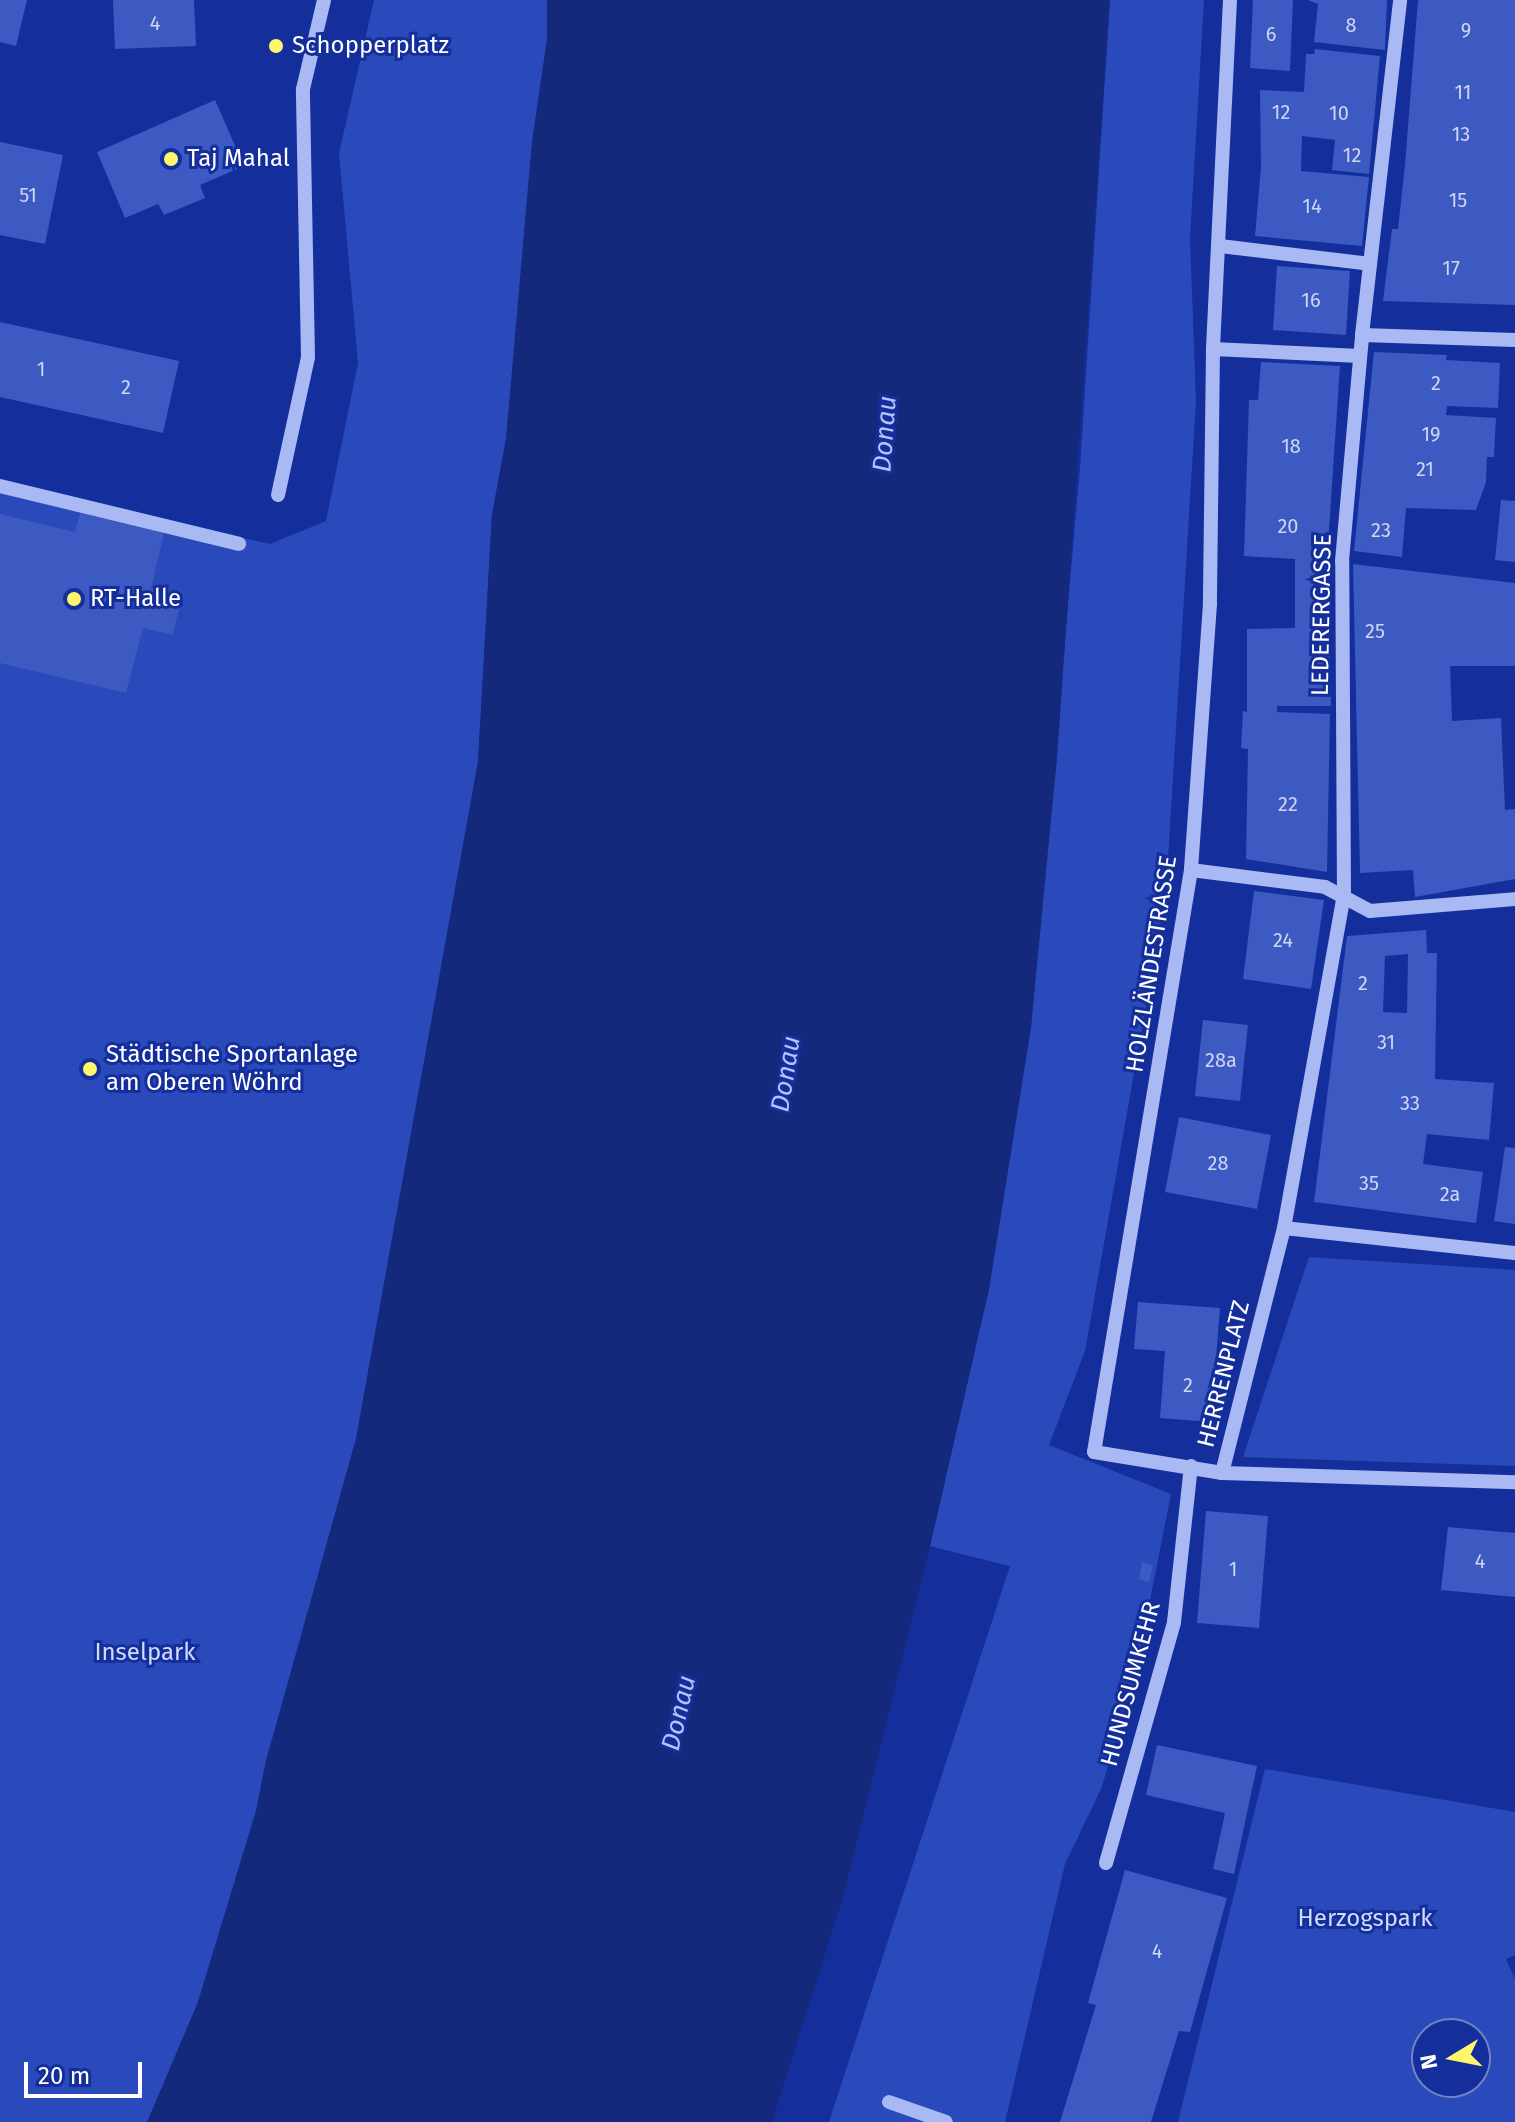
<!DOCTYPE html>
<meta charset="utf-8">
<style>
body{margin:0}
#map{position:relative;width:1515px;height:2122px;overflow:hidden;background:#142f9b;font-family:"Fira Sans",sans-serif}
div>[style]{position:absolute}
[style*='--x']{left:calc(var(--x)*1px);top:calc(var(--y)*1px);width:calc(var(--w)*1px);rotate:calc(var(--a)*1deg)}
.green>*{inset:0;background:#2a4abb}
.water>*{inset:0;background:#14287c}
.building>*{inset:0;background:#3d59c2}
.minor>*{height:14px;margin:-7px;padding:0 7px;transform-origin:7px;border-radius:7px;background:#a9b9f3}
.dots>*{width:22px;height:22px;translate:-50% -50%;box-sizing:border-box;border:4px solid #142f9b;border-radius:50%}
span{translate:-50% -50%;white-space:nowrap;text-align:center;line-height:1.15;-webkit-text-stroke:6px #142f9b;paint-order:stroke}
.number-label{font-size:20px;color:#ced6f0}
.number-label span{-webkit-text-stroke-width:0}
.poi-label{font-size:24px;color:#fff}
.left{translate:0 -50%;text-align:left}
.street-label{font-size:24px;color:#fff}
.park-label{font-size:24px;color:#d1dbfd}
.water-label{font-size:26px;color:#b6c5f9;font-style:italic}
.north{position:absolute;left:1411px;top:2018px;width:80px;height:80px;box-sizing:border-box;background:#142f9b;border:2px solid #7282c3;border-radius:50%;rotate:260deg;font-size:22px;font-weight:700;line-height:32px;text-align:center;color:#fff}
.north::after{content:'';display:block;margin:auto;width:28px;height:36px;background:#fff76b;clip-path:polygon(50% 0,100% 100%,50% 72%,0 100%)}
.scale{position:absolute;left:24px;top:2062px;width:118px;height:36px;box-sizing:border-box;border:4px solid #fff;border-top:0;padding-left:10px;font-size:24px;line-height:28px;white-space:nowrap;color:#fff;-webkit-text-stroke:6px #142f9b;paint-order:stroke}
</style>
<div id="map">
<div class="green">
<div style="clip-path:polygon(374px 0,547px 0,547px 39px,506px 439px,492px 515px,478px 762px,356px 1439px,266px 1761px,256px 1811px,198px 2002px,155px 2122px,0 2122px,0 479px,270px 544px,326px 521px,358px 363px,339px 153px)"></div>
<div style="clip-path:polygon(1110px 0,1204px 0,1190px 238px,1196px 401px,1166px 892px,1085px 1351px,1049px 1445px,1171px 1494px,1133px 1686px,1101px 1789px,1065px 1864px,1005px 2122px,829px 2122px,1010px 1566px,930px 1546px,989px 1289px,1031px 1027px,1080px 468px)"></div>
<div style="clip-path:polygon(1309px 1257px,1515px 1270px,1515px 1466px,1243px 1457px)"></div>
<div style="clip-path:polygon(evenodd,1265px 1769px,1515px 1812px,1515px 1955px,1506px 1959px,1515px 1979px,1515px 2122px,1178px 2122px,1265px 1769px,1427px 2034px,1475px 2034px,1475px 2082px,1427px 2082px,1427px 2034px)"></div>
</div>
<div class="water">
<div style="clip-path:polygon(547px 0,1110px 0,1057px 758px,1031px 1027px,989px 1289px,930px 1546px,844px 1894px,772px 2122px,147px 2122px,198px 2002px,256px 1811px,266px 1761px,356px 1439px,478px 762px,492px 515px,506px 439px,532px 141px,547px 39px)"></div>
</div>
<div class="building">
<div style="clip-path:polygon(0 0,27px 0,16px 46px,0 42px)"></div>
<div style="clip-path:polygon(113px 0,194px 0,196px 46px,115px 49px)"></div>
<div style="clip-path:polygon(1253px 0,1293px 0,1290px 71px,1250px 68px)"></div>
<div style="clip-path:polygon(1308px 0,1387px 0,1385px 50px,1314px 42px,1318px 4px)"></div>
<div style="clip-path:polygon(1418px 0,1515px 0,1515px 305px,1383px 301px,1392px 229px,1398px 229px,1405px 165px)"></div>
<div style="clip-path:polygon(1315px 49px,1380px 56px,1369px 174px,1332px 170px,1335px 140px,1302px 136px,1301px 171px,1369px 177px,1362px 246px,1255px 236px,1261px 167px,1260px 90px,1304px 92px,1306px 54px,1314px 54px)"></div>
<div style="clip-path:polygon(215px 100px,244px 166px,200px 185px,205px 198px,164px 215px,158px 204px,125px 218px,97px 152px)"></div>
<div style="clip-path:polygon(0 142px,63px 155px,45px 244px,0 235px)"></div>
<div style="clip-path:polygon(1277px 266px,1350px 271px,1346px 335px,1273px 330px)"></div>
<div style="clip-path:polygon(0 322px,179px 361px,163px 433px,0 397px)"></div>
<div style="clip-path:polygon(1374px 352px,1447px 355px,1446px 360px,1500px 363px,1498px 408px,1447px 406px,1446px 415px,1496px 418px,1494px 457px,1487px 457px,1486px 482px,1476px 510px,1406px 508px,1402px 557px,1354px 551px)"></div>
<div style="clip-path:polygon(1261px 362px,1340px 366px,1327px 560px,1331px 706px,1277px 706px,1277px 712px,1330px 714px,1327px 872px,1246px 859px,1248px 749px,1241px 748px,1243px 711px,1247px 712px,1247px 629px,1295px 628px,1295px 559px,1244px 556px,1249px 400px,1258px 400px)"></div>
<div style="clip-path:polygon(1501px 500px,1515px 501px,1515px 562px,1495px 560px)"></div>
<div style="clip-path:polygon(80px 513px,164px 533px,151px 589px,182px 595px,173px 635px,143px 628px,126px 693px,0 663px,0 514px,75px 532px)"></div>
<div style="clip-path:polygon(1353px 564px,1515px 583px,1515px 666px,1450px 666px,1452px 721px,1501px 718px,1505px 810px,1515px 809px,1515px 879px,1415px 897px,1413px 870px,1360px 873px)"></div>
<div style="clip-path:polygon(1254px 891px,1324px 900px,1311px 989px,1243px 979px)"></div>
<div style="clip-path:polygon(evenodd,1426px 930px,1427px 953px,1437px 953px,1435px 1079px,1494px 1083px,1489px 1140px,1427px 1134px,1423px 1164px,1483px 1172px,1476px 1223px,1314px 1202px,1347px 936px,1426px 930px,1408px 954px,1407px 1013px,1383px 1012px,1385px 956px,1408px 954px)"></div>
<div style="clip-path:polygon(1203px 1020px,1248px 1025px,1240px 1101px,1195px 1096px)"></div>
<div style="clip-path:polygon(1179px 1117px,1271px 1135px,1257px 1209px,1165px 1192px)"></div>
<div style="clip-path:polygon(1505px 1147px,1515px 1148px,1515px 1224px,1494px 1221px)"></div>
<div style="clip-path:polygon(1138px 1302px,1220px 1308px,1211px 1422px,1160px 1418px,1165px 1351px,1134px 1349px)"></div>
<div style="clip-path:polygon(1206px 1511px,1268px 1516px,1259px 1628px,1197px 1623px)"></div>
<div style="clip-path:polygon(1448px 1527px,1515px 1533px,1515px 1597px,1441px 1590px)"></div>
<div style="clip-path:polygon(1142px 1562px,1153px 1565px,1149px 1582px,1139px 1579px)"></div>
<div style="clip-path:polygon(1157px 1745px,1257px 1766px,1234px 1874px,1213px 1869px,1225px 1813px,1146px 1795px)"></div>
<div style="clip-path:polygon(1125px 1870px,1227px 1898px,1190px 2032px,1179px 2031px,1151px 2122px,1060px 2122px,1096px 2005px,1088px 2003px)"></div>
</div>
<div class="minor">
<div style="--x:1230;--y:0;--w:349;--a:92.8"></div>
<div style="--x:1213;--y:349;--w:255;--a:90.7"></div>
<div style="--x:1210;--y:604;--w:267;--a:94.1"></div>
<div style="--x:1191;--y:870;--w:590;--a:99.46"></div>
<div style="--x:1094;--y:1452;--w:130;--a:9.3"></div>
<div style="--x:1222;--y:1473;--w:293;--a:1.8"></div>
<div style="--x:1220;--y:246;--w:151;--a:6.8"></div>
<div style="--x:1362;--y:335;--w:153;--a:1.9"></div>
<div style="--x:1213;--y:349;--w:147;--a:2.7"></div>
<div style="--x:0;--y:486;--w:246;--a:13.6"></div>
<div style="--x:278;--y:495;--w:141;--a:-77.7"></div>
<div style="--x:308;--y:357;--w:268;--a:-91.1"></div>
<div style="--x:303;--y:89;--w:91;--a:-76.7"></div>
<div style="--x:1191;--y:870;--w:135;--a:7.2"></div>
<div style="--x:1325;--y:887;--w:51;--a:28.1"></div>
<div style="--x:1370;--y:911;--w:145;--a:-4.7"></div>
<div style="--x:1284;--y:1228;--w:337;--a:-79.8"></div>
<div style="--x:1344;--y:896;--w:335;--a:-90.3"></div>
<div style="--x:1342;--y:561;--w:227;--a:-84.9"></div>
<div style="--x:1362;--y:335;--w:337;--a:-83.5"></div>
<div style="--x:1222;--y:1473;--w:253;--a:-75.8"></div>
<div style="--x:1284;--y:1228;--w:232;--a:6.2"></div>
<div style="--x:1106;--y:1863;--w:250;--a:-74.2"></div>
<div style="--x:1174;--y:1622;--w:157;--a:-83.8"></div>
<div style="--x:889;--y:2102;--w:60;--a:19.3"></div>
</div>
<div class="dots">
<div style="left:276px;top:46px;background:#fff76b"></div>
<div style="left:171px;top:159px;background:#fff76b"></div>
<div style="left:74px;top:599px;background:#fff76b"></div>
<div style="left:90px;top:1069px;background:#fff76b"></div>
</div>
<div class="number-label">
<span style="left:155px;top:23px">4</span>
<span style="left:1351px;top:25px">8</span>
<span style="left:1466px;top:30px">9</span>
<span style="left:1271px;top:34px">6</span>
<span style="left:1463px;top:92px">11</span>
<span style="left:1281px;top:112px">12</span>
<span style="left:1339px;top:113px">10</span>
<span style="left:1461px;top:134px">13</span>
<span style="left:1352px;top:155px">12</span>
<span style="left:28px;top:195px">51</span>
<span style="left:1458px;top:200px">15</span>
<span style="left:1312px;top:206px">14</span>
<span style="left:1451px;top:268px">17</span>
<span style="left:1311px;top:300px">16</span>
<span style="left:41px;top:369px">1</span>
<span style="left:1436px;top:383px">2</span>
<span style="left:126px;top:387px">2</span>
<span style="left:1431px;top:434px">19</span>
<span style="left:1291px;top:446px">18</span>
<span style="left:1425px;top:469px">21</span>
<span style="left:1288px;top:526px">20</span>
<span style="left:1381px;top:530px">23</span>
<span style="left:1375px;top:631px">25</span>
<span style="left:1288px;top:804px">22</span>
<span style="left:1283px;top:940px">24</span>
<span style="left:1363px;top:983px">2</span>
<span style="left:1386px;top:1042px">31</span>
<span style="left:1221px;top:1060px">28a</span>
<span style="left:1410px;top:1103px">33</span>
<span style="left:1218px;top:1163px">28</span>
<span style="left:1369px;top:1183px">35</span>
<span style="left:1450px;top:1194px">2a</span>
<span style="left:1188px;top:1385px">2</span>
<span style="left:1480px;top:1561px">4</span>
<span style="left:1233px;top:1569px">1</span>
<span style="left:1157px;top:1951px">4</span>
</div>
<div class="poi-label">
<span class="left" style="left:292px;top:46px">Schopperplatz</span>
<span class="left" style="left:187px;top:159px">Taj Mahal</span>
<span class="left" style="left:90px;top:599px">RT-Halle</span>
<span class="left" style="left:106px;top:1069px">Städtische Sportanlage<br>am Oberen Wöhrd</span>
</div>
<div class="street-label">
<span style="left:1322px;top:615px;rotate:-89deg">LEDERERGASSE</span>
<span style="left:1152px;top:964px;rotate:-81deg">HOLZLÄNDESTRASSE</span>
<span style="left:1224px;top:1374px;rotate:-76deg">HERRENPLATZ</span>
<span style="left:1131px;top:1684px;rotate:-75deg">HUNDSUMKEHR</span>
</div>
<div class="park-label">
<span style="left:145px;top:1653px">Inselpark</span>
<span style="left:1365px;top:1919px">Herzogspark</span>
</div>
<div class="water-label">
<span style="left:885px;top:434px;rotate:-86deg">Donau</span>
<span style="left:786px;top:1074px;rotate:-81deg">Donau</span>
<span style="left:679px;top:1713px;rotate:-77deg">Donau</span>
</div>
<div class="north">N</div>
<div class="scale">20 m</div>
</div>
